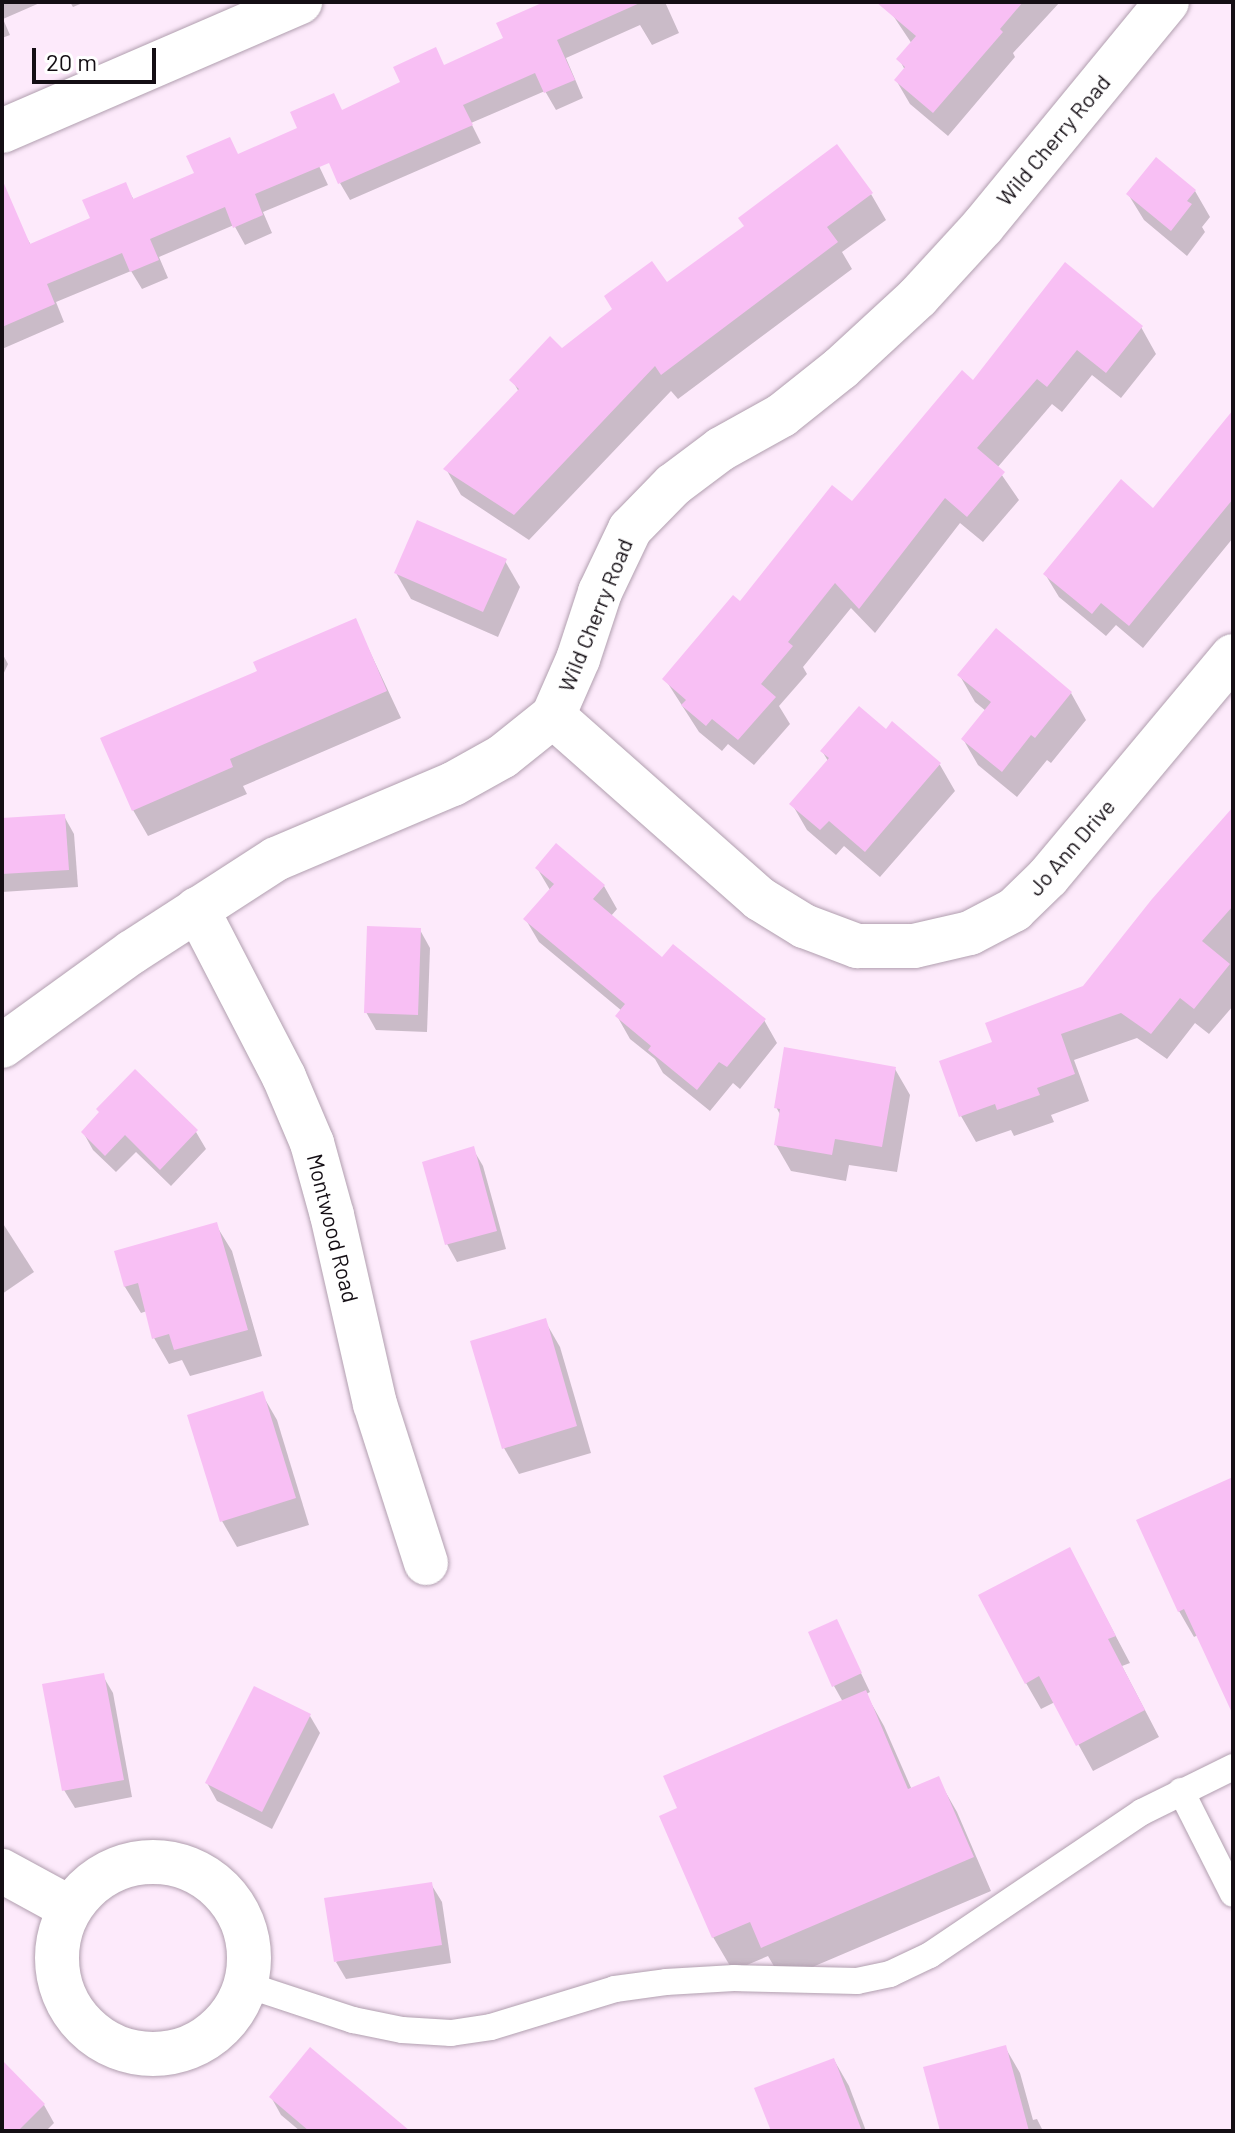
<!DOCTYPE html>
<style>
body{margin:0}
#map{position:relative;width:1235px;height:2133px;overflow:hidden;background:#fdeafb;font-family:Barlow,sans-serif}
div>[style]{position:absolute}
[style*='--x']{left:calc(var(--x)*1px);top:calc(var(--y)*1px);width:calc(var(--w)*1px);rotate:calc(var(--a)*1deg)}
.shadow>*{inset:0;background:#0003}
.building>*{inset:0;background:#f8bff4}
.roads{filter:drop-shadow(0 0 2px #b19faf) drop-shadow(0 0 2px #b19faf)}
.service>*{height:26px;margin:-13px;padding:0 13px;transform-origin:13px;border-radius:13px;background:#fff}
.minor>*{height:44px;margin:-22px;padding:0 22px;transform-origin:22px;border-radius:22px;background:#fff}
.minor>.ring{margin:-22px;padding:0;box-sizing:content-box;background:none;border:44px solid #fff;border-radius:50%}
.secondary>*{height:44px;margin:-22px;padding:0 22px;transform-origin:22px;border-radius:22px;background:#fff}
span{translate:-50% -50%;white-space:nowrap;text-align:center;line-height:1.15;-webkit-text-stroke:8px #fff;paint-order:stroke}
.street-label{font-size:22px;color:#140e14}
.frame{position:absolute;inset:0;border:4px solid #140e14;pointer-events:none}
.scale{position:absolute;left:32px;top:48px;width:124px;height:36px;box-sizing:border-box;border:4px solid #140e14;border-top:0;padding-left:10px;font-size:24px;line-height:28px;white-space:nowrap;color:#140e14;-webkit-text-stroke:6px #fff;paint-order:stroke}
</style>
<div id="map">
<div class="shadow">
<div style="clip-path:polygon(2px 2px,42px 2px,3px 19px,10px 35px,2px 38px)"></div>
<div style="clip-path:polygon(70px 2px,85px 2px,73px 7px)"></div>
<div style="clip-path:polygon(549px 2px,665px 2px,679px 33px,652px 45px,640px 25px,566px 58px,583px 98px,556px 110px,545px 91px,471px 123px,481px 143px,350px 200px,340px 183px,444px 67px,506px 39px)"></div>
<div style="clip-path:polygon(902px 2px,1060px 2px,1013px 53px,1015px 57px,948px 136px,910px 104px,896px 80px,905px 70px,899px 59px,912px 44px,892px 14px)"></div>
<div style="clip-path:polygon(310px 147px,328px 185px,263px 212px,272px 233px,245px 245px,234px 225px,159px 257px,168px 278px,142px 289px,131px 271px,56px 302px,64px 322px,2px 349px,2px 238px,22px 230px,31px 245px,92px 219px,125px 185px,134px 200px,239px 156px)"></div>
<div style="clip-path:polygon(1195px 191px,1210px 217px,1202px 227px,1205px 232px,1187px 256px,1144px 220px,1128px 194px)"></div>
<div style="clip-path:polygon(871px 194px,886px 220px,842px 252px,852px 269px,678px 399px,671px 391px,529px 540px,461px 495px,446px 469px,519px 392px,512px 380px,667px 285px,746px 227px)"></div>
<div style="clip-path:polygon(1141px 327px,1156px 354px,1121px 398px,1092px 375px,1062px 412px,1052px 404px,997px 468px,1019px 500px,983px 542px,960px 523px,875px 633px,851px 608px,803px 667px,807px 674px,779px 706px,790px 724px,754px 765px,728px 744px,722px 751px,699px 732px,665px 679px,741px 604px,852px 504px,973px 382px)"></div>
<div style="clip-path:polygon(1233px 446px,1233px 538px,1143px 648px,1116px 625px,1106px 636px,1059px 597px,1045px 574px,1153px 511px)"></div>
<div style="clip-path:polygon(505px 561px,520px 587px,498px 637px,411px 599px,396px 573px)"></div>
<div style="clip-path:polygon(355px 620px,401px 718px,243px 786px,247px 794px,148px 836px,133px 810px,259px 672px)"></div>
<div style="clip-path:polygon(996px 630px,1071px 693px,1086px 720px,1051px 763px,1047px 760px,1017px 797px,978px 765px,963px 739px,986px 711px,975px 702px,960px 676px)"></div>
<div style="clip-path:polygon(2px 653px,8px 664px,2px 677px)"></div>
<div style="clip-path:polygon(893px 724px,940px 765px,955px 791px,880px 877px,844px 846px,836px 855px,807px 830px,792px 804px,828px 761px,822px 751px,886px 731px)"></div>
<div style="clip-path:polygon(1233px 812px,1233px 1006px,1209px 1034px,1195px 1023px,1167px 1059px,1137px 1038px,1074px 1060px,1089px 1101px,1051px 1115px,1054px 1122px,1014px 1136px,1011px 1130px,976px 1142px,961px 1116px,995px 1043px,1085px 988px)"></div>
<div style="clip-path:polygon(64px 816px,74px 834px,78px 887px,2px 892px,2px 820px)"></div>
<div style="clip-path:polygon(537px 868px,604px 886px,617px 909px,611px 916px,663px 960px,764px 1020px,777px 1043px,740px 1089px,733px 1083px,710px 1111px,663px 1073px,655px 1059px,630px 1039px,617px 1016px,622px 1011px,539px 942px,526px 920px,550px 890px)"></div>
<div style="clip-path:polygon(420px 930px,430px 948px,427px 1032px,376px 1030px,366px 1012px)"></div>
<div style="clip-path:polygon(895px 1069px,910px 1095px,897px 1172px,849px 1165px,846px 1181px,791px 1171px,776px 1145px,781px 1116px,776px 1107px)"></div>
<div style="clip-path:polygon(83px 1132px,196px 1132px,206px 1149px,171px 1186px,136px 1152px,116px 1172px,93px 1150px)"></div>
<div style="clip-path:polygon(473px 1149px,483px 1166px,506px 1249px,457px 1262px,447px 1244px)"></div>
<div style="clip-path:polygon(2px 1222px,34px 1272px,2px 1294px)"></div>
<div style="clip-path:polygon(216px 1225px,232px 1251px,262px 1356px,190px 1376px,182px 1360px,169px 1364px,154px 1338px,147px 1311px,141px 1313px,125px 1287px,116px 1253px)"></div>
<div style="clip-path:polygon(545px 1321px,560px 1347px,591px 1453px,519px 1474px,504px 1448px)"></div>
<div style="clip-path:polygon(262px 1394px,277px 1420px,309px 1525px,237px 1547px,222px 1521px)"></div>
<div style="clip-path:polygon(1233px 1487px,1233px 1704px,1198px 1635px,1194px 1637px,1179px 1611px)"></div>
<div style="clip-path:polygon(1084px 1576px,1130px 1663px,1122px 1666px,1159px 1737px,1093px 1771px,1055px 1702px,1041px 1709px,1026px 1683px)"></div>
<div style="clip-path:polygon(836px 1621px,870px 1692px,866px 1694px,884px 1726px,912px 1790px,938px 1779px,957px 1812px,991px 1891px,782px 1980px,768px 1956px,733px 1971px,713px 1937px,680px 1809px,843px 1702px,834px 1686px)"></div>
<div style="clip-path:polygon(103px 1676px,113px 1693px,132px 1797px,75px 1808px,64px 1790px)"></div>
<div style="clip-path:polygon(310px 1716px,320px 1733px,272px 1829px,217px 1801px,207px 1783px)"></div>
<div style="clip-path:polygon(431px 1884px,442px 1902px,451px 1963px,346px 1979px,336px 1962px)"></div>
<div style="clip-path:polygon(1005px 2047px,1020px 2073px,1033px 2120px,1037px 2119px,1043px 2131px,943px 2131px)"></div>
<div style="clip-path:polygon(834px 2060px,849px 2086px,866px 2131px,773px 2131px)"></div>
<div style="clip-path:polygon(2px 2063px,44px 2105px,54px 2123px,46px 2131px,2px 2131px)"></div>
<div style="clip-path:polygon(271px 2097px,399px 2131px,300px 2131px,281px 2115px)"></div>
</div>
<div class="building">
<div style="clip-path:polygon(544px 2px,642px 2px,557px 40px,575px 80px,544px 93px,535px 73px,463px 105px,473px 125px,338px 184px,329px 163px,255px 194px,263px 215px,233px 228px,225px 207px,150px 239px,159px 260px,130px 272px,122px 253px,47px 284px,55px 304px,2px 327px,2px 179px,30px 244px,90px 218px,82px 200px,126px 182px,133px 199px,194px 173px,186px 156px,230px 137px,238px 154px,297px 128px,290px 112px,334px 93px,342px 110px,400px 82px,393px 67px,436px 47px,444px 65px,503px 38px,496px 23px)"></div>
<div style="clip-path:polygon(876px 2px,1023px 2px,1000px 29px,1003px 32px,933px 113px,894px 80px,905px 67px,896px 59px,916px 36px)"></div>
<div style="clip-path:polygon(837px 144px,873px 193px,827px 227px,838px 242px,661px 375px,655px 366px,514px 515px,443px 469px,519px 389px,509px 380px,550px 336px,562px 348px,612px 309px,604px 296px,652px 261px,667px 282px,744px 226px,738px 218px)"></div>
<div style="clip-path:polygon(1156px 157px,1196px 190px,1187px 201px,1192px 204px,1171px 231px,1126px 194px)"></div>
<div style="clip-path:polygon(1065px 262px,1143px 326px,1106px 373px,1077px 350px,1047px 387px,1037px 379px,977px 448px,1005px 472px,967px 517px,945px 498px,859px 609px,835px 583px,788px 642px,793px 646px,761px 684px,776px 697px,738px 740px,712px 719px,706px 726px,681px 705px,686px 700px,662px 679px,733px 595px,740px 601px,832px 485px,852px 501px,962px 370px,973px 380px)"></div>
<div style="clip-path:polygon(1233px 410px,1233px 499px,1129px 626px,1101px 603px,1092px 614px,1043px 574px,1121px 479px,1153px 508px)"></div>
<div style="clip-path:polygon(417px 520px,507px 559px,483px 612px,394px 573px)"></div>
<div style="clip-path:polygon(356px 618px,387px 691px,230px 759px,233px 767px,132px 811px,100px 738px,257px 671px,253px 662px)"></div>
<div style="clip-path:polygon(996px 628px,1072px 692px,1035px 738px,1031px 735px,1002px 772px,961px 739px,991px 702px,957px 675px)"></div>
<div style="clip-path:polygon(859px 706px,886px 729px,892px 721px,941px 763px,865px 852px,829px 821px,820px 830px,789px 804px,829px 758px,820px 751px)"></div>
<div style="clip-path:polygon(1233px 807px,1233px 906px,1202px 941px,1230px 964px,1194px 1009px,1180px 998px,1151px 1034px,1121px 1013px,1061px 1034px,1075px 1074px,1037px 1088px,1040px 1095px,997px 1110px,995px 1104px,959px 1117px,939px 1061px,992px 1042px,985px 1023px,1083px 986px,1152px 899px)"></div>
<div style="clip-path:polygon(65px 814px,69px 870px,2px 874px,2px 818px)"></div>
<div style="clip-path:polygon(556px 843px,605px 885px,593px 899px,662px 957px,673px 944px,766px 1019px,727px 1067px,719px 1062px,697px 1090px,648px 1050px,651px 1046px,615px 1016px,625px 1004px,523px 919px,554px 884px,535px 868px)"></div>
<div style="clip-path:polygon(367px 926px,421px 928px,418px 1015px,364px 1013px)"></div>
<div style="clip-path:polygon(784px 1047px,896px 1067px,882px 1147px,835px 1139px,832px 1155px,774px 1145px,780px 1109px,774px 1108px)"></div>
<div style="clip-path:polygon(135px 1069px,198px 1130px,160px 1170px,125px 1135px,105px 1156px,81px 1132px,99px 1112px,96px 1109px)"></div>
<div style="clip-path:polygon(474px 1146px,497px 1231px,445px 1245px,422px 1162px)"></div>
<div style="clip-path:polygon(217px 1222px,248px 1330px,174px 1350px,169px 1334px,152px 1339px,138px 1283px,124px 1287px,114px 1251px)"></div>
<div style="clip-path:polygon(546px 1318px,577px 1426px,502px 1449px,470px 1341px)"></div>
<div style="clip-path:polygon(263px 1391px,296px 1498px,220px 1522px,187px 1415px)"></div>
<div style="clip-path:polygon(1233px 1477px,1233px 1715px,1184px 1609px,1178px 1612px,1136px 1520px)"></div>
<div style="clip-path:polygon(1070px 1547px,1116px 1636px,1108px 1639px,1145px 1710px,1076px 1746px,1039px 1676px,1025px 1684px,978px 1595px)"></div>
<div style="clip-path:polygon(837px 1619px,862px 1673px,832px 1687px,808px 1632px)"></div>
<div style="clip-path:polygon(104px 1673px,124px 1780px,62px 1791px,42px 1684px)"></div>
<div style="clip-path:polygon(254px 1686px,311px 1714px,262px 1812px,205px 1783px)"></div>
<div style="clip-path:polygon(866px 1690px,908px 1789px,939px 1776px,974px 1857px,761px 1948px,750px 1922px,712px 1938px,659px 1816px,677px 1808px,663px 1776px)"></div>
<div style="clip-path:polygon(432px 1882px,442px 1945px,334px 1962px,324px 1898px)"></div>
<div style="clip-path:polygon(1006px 2045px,1029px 2131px,940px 2131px,923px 2067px)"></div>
<div style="clip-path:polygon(310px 2047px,410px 2131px,309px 2131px,269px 2097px)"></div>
<div style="clip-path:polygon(834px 2058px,862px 2131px,771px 2131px,754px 2088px)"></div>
<div style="clip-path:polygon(2px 2060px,45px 2104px,18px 2131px,2px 2131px)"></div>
</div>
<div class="roads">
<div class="service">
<div style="--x:1181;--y:1791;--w:115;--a:63.2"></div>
<div style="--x:247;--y:1985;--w:112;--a:18.3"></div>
<div style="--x:353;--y:2020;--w:50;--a:11.5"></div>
<div style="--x:402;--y:2030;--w:49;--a:3.5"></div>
<div style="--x:451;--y:2033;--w:40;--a:-8.5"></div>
<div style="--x:491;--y:2027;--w:130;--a:-17"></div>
<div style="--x:615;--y:1989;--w:51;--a:-7.8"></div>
<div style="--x:666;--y:1982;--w:68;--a:-3.4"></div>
<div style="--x:734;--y:1978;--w:123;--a:1.4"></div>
<div style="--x:857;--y:1981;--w:34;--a:-12"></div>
<div style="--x:890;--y:1974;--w:44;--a:-25.4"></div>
<div style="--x:930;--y:1955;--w:256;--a:-34"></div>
<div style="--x:1142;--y:1812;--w:102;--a:-26.3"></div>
</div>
<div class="minor">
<div style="--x:553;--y:716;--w:276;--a:41.5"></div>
<div style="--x:760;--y:899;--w:52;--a:31.5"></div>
<div style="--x:804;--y:926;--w:57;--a:20.7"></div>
<div style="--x:857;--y:946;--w:57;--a:0"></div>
<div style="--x:914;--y:946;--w:57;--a:-13.1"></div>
<div style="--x:970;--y:933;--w:50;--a:-27.6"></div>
<div style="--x:1014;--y:910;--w:47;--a:-44.1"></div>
<div style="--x:1048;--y:877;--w:288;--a:-50.1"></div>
<div style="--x:197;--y:909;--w:189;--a:62.6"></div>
<div style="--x:284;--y:1077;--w:72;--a:67"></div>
<div style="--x:312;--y:1143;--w:75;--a:74.5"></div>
<div style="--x:332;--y:1215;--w:194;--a:77.2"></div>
<div style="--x:375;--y:1404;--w:167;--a:72.2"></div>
<div style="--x:2;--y:1046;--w:160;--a:-35.9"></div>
<div style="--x:132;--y:952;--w:171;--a:-32.9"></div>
<div style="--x:276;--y:859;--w:192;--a:-23"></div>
<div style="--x:453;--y:784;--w:57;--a:-29.2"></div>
<div style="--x:503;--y:756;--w:64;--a:-38.7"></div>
<div style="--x:553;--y:716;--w:62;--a:-66.3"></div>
<div style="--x:578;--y:659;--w:71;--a:-71.8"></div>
<div style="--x:600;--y:592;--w:70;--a:-64.5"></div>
<div style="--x:630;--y:529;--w:62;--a:-45.7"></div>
<div style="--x:673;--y:485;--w:60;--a:-36.9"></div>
<div style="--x:721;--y:449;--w:70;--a:-29.1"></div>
<div style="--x:782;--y:415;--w:75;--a:-38.5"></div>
<div style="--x:841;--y:368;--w:105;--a:-42.7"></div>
<div style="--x:918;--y:297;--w:96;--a:-47.5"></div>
<div style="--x:983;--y:226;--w:290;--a:-50.6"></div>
<div class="ring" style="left:57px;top:1862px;width:148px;height:148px"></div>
<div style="--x:2;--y:1871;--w:77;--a:28.6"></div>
</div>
<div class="secondary">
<div style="--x:2;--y:131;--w:325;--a:-23.4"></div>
</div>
</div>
<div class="street-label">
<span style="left:1053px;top:140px;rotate:-50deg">Wild Cherry Road</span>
<span style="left:595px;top:615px;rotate:-68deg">Wild Cherry Road</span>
<span style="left:1071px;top:847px;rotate:-49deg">Jo Ann Drive</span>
<span style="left:333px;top:1228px;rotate:76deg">Montwood Road</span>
</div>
<div class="frame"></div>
<div class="scale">20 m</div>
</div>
